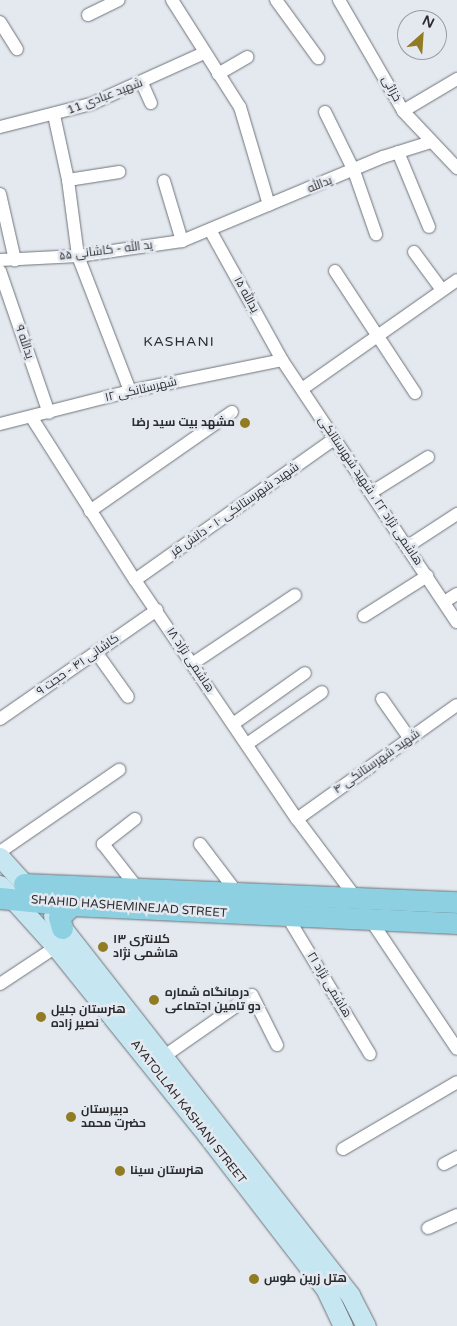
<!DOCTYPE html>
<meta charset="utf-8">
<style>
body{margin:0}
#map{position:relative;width:457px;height:1326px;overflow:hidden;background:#e4e9f0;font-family:"Varela Round",Cairo,sans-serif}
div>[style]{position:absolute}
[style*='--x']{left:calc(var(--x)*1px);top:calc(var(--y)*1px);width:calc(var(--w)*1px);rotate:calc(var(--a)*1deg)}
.roads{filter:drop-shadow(0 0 1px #6f7379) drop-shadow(0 0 1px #6f7379)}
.street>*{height:12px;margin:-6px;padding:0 6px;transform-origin:6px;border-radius:6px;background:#fff}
.secondary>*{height:19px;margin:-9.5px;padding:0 9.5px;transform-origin:9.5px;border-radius:9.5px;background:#c6e7f1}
.primary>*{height:21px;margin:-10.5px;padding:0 10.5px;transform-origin:10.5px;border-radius:10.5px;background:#8dd0e2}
.dots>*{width:14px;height:14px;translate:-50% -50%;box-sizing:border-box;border:2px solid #e4e9f0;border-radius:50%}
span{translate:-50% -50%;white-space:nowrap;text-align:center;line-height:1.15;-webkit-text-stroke:5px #e4e9f0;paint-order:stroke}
.street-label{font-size:12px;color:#2b2c2f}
.poi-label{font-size:12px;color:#2b2c2f;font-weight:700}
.right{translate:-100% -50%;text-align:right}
.left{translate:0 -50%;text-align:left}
.neighbourhood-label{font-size:14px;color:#2b2c2f;letter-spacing:1px}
.north{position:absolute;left:397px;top:10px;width:50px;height:50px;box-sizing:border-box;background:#e4e9f0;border:1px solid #9a9da3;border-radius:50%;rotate:26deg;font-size:14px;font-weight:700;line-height:20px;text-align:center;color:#2b2c2f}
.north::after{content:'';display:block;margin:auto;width:18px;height:22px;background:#927c23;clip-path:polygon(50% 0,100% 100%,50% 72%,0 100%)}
</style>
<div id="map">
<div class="roads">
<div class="street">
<div style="--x:172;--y:0;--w:127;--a:57.6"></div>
<div style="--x:240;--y:107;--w:102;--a:73.5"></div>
<div style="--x:276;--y:0;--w:72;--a:54.1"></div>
<div style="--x:339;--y:0;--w:128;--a:60"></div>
<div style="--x:403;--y:111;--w:79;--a:46.5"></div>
<div style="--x:88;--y:15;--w:34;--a:-26"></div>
<div style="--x:0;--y:22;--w:32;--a:58"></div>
<div style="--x:218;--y:74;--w:34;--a:-30"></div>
<div style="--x:142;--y:83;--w:22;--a:66"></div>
<div style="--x:403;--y:111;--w:63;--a:-30.7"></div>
<div style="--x:325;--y:112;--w:66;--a:63.8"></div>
<div style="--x:354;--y:171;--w:67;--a:70.8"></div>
<div style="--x:54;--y:115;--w:66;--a:77.8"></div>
<div style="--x:68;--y:180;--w:77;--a:82.5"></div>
<div style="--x:78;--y:256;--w:145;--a:68.9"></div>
<div style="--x:0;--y:127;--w:94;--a:-14.2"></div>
<div style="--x:91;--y:104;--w:124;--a:-24.3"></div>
<div style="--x:398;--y:152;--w:81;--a:67.5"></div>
<div style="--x:68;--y:180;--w:52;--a:-8.9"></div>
<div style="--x:164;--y:181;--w:63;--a:73.3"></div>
<div style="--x:0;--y:194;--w:68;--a:77.2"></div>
<div style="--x:210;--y:230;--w:149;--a:61"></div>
<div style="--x:282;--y:360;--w:315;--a:56.3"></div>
<div style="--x:414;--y:252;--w:47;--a:53.6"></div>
<div style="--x:0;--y:260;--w:78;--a:-2.9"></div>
<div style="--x:78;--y:256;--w:105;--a:-8.2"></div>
<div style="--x:182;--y:241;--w:218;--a:-22.7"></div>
<div style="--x:383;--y:157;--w:50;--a:-17.4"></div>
<div style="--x:0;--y:271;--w:150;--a:71"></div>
<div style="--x:335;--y:271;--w:146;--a:56.7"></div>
<div style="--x:302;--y:389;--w:189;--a:-35.1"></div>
<div style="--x:32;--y:418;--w:192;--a:57.6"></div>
<div style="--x:135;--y:580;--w:289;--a:55.9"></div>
<div style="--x:297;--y:819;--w:99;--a:53.2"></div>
<div style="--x:0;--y:424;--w:134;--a:-14.2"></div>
<div style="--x:130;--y:391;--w:155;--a:-11.5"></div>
<div style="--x:372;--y:492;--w:66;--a:-32"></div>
<div style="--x:90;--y:511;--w:173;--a:-34.9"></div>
<div style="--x:408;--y:546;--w:59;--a:-33.1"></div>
<div style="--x:135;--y:580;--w:244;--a:-35.3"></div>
<div style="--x:444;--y:602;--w:15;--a:-32"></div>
<div style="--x:364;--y:616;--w:75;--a:-32.4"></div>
<div style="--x:96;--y:652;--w:55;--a:54.6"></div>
<div style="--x:192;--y:664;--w:124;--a:-33.8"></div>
<div style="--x:382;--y:699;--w:49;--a:55"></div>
<div style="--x:0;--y:719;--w:191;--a:-34.8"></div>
<div style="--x:233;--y:724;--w:88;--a:-35.3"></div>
<div style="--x:247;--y:744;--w:91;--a:-34.7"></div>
<div style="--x:135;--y:819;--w:41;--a:142"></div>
<div style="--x:103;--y:844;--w:58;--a:52"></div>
<div style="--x:297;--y:819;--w:196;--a:-35.5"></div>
<div style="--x:200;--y:844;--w:63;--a:52.8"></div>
<div style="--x:0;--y:852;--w:145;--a:-34.6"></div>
<div style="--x:287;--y:916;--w:161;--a:59"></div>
<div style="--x:370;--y:919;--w:156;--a:56.2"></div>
<div style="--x:0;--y:984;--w:67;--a:-33.5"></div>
<div style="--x:163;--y:1057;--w:108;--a:-34.9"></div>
<div style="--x:252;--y:995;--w:56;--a:63.4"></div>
<div style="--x:343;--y:1149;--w:132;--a:-30.4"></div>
<div style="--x:444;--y:1164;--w:15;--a:-28"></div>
<div style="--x:428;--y:1228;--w:32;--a:-24"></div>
</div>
<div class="secondary">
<div style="--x:0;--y:857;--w:36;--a:48"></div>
<div style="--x:0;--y:885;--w:84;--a:47.9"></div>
<div style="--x:56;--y:947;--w:241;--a:51.2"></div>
<div style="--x:207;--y:1135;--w:193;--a:52.4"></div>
<div style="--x:325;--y:1288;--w:42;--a:64.7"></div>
<div style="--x:53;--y:916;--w:482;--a:51.9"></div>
<div style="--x:350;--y:1295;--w:35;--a:63"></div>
</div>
<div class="primary">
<div style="--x:24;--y:884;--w:433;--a:2.4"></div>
<div style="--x:0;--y:898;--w:72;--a:5.6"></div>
<div style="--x:72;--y:905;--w:385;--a:2.7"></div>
<div style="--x:62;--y:928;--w:11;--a:-105"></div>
<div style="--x:59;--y:917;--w:18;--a:-43"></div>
</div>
</div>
<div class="dots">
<div style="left:245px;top:423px;background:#927c23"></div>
<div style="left:103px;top:947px;background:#927c23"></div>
<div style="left:154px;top:1000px;background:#927c23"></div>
<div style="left:41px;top:1017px;background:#927c23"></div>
<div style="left:71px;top:1117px;background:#927c23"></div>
<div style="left:120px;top:1171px;background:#927c23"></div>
<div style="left:254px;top:1279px;background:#927c23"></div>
</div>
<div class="street-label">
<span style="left:391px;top:89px;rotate:61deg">خزائی</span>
<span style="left:105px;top:97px;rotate:-21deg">شهید عبادی 11</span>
<span style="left:320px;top:185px;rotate:-22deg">یدالله</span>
<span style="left:106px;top:251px;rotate:-7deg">ید الله - کاشانی ۵۵</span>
<span style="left:246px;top:295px;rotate:61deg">یدالله ۱۵</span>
<span style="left:24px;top:342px;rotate:71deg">یدالله ۹</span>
<span style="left:141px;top:390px;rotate:-13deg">شهرستانکی ۱۲</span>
<span style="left:370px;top:491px;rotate:56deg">هاشمی نژاد ۲۲ ، شهید شهرستانکی</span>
<span style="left:235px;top:510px;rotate:-35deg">شهید شهرستانکی ۱۰ - دانش فر</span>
<span style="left:190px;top:660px;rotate:56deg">هاشمی نژاد ۱۸</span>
<span style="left:78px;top:665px;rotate:-35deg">کاشانی ۴۱ - حجت ۹</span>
<span style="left:377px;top:762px;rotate:-35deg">شهید شهرستانکی ۴</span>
<span style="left:129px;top:907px;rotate:4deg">SHAHID HASHEMINEJAD STREET</span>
<span style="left:329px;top:985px;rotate:59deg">هاشمی نژاد ۲۱</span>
<span style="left:188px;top:1112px;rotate:52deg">AYATOLLAH KASHANI STREET</span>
</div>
<div class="poi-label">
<span class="right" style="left:235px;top:423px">مشهد بيت سيد رضا</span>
<span class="left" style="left:113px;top:947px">کلانتری ۱۳<br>هاشمی نژاد</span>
<span class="left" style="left:165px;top:1000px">درمانگاه شماره<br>دو تامین اجتماعی</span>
<span class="left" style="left:51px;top:1017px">هنرستان جلیل<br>نصیر زاده</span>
<span class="left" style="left:81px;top:1117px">دبیرستان<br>حضرت محمد</span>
<span class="left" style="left:130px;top:1171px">هنرستان سینا</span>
<span class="left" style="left:264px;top:1279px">هتل زرین طوس</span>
</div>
<div class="neighbourhood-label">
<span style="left:179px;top:342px">KASHANI</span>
</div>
<div class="north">N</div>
</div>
